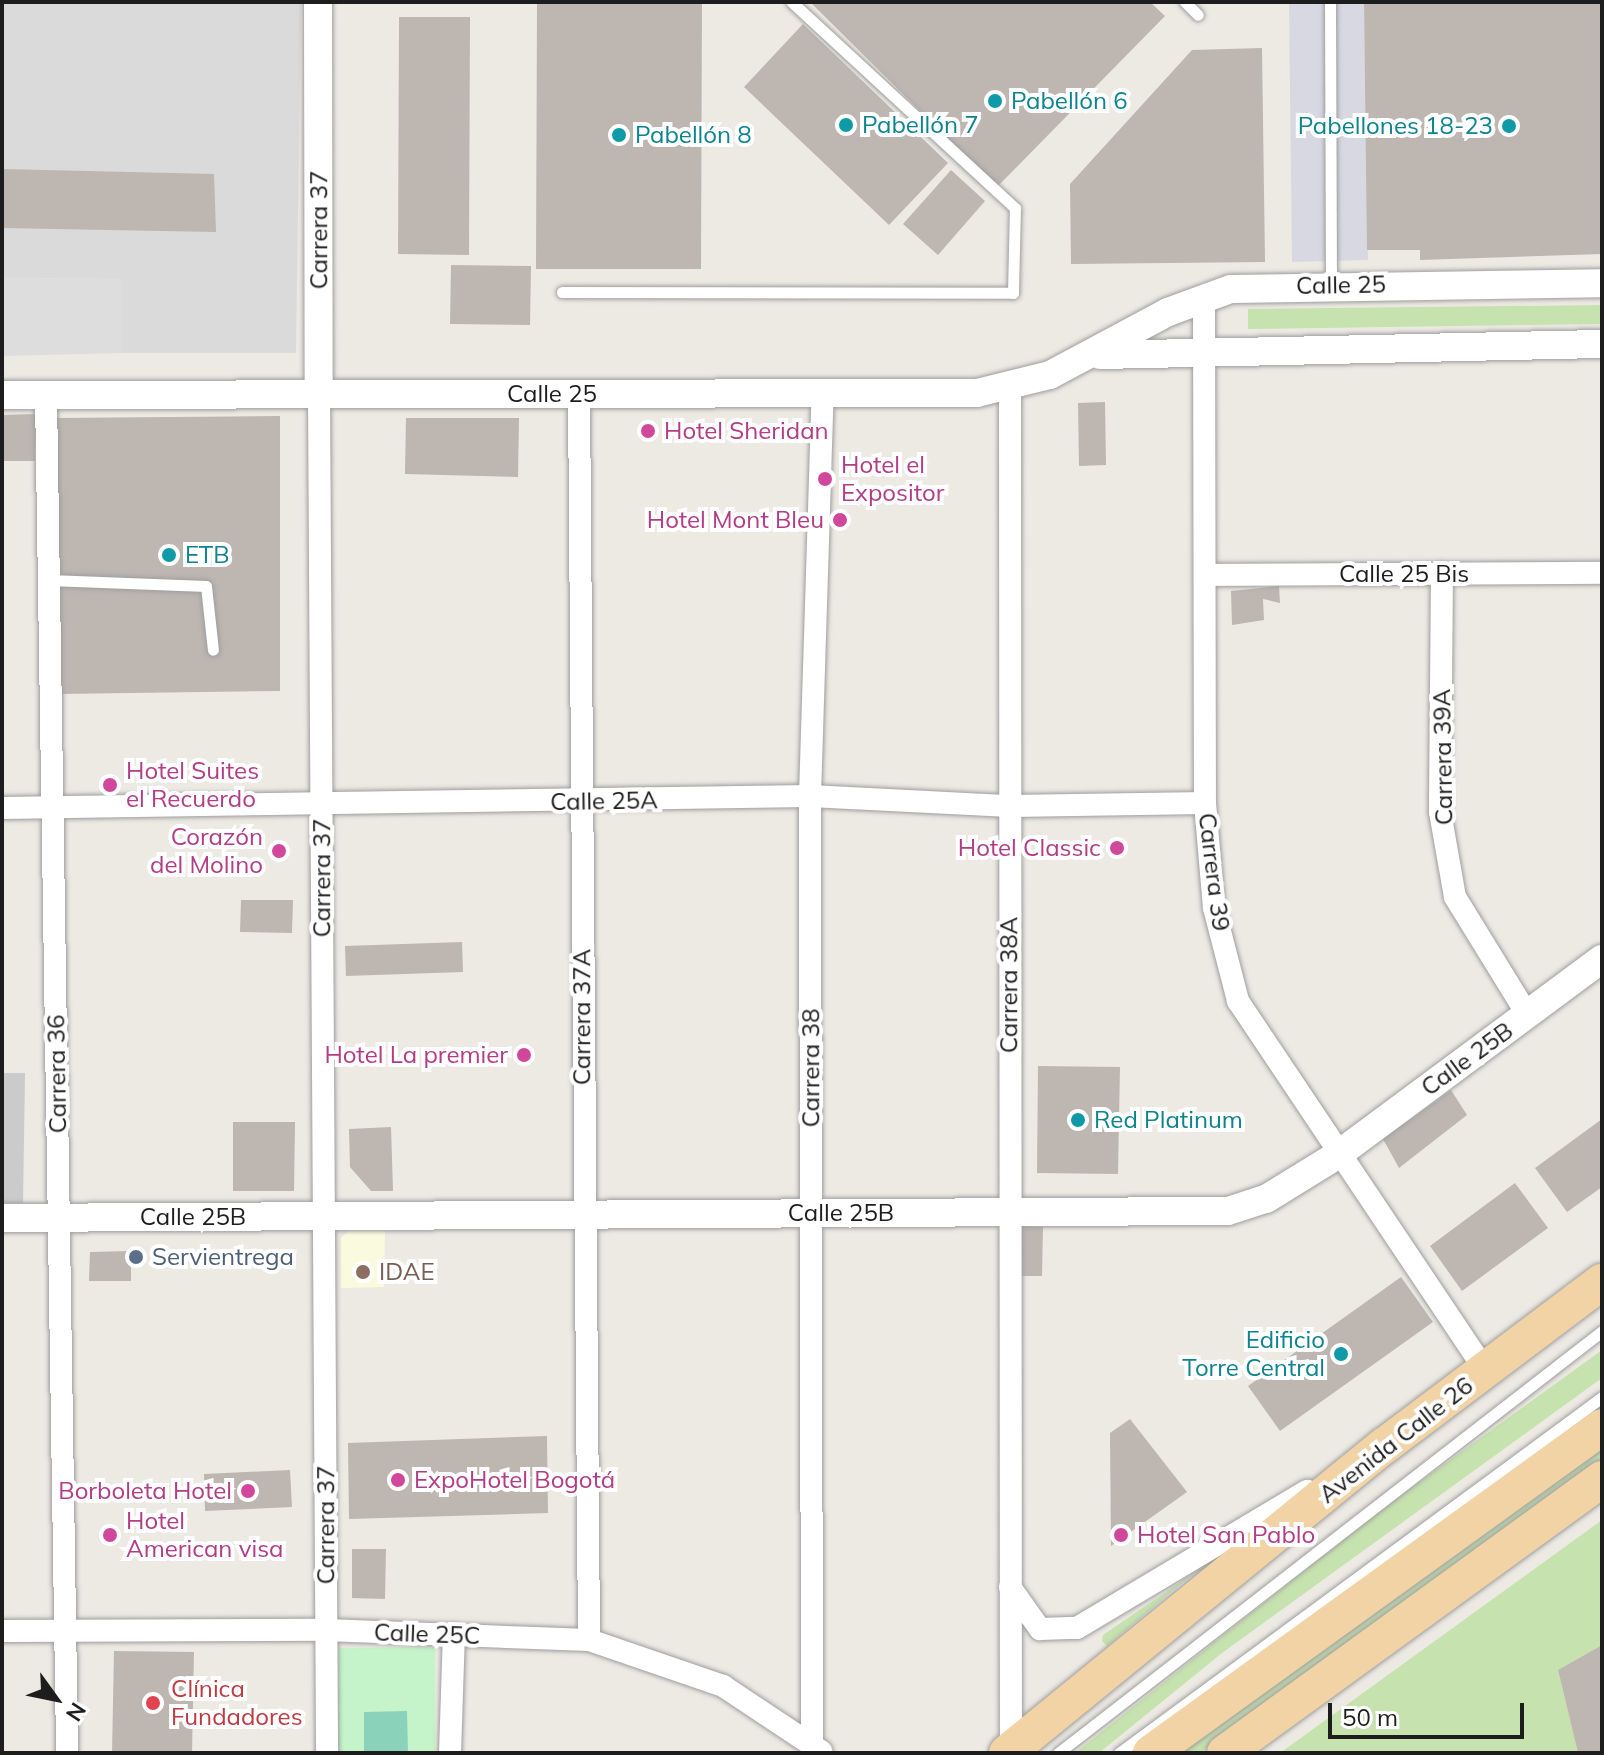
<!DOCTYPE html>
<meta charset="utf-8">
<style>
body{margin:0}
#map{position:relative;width:1604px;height:1755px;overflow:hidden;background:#edeae4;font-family:Mulish,sans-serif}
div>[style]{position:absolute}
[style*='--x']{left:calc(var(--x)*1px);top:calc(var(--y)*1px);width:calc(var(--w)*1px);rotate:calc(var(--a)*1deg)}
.residential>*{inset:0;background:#dbdada}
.education>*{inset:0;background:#fafbde}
.religious>*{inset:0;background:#cbcbcb}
.grass>*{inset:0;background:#c6e2af}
.park>*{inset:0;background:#c5f3ca}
.pitch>*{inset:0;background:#8ad3ba}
.parking>*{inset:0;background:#ddd}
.plaza>*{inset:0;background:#d8d8e2}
.building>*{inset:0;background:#bdb6b1}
.roads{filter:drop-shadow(0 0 2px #9e9e9e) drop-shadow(0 0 2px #9e9e9e)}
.service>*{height:11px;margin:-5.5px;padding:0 5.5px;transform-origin:5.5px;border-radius:5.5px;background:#fff}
.minor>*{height:22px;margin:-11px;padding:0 11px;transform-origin:11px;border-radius:11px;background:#fff}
.tertiary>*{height:28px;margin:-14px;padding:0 14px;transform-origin:14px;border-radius:14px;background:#fff}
.primary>*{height:36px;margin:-18px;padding:0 18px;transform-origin:18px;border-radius:18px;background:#f1d3a5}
.dots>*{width:22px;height:22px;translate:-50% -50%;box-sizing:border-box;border:4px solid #fff;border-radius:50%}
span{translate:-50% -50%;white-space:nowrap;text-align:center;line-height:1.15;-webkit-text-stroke:8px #fff;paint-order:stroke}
.culture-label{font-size:24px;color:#0d838f}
.left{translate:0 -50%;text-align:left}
.right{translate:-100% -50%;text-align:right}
.street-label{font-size:24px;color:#1d1d1d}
.hotel-label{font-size:24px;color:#b23c85}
.service-label{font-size:24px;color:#4e5e75}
.education-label{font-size:24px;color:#785e54}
.health-label{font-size:24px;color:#be3a42}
.frame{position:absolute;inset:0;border:4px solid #1d1d1d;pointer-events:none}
.north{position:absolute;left:16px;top:1659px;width:80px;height:80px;-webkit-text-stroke:6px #fff;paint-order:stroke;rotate:123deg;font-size:22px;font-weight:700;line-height:32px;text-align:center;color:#1d1d1d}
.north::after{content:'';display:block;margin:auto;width:28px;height:36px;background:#1d1d1d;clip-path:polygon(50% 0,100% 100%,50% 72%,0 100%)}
.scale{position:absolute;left:1328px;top:1703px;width:196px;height:36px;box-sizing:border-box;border:4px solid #1d1d1d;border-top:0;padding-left:10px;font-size:24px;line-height:28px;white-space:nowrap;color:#1d1d1d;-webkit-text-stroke:6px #fff;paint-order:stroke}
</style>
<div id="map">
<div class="residential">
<div style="clip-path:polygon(2px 2px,301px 2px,296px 353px,122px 353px,121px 279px,2px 278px)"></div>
</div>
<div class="education">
<div style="clip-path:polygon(350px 1229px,385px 1229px,384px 1287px,341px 1288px,341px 1238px)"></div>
</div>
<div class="religious">
<div style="clip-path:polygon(2px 1073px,25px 1073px,23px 1203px,2px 1203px)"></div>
</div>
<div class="grass">
<div style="clip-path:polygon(1602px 305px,1602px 324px,1248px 329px,1248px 309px)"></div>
<div style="clip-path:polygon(1602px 1350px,1602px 1378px,1222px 1653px,1099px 1753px,1075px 1753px,1381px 1510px)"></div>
<div style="clip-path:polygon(1602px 1443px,1602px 1462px,1317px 1671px,1200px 1753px,1175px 1753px)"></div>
<div style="clip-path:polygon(1602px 1520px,1602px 1645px,1558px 1670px,1578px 1753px,1280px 1753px)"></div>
<div style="clip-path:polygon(1195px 1572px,1107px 1646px,1102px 1641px,1103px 1635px)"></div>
</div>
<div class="park">
<div style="clip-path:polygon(435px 1647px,435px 1753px,336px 1753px,336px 1648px)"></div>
</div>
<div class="pitch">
<div style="clip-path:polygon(407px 1711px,408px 1753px,364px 1753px,364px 1712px)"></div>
</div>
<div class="parking">
<div style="clip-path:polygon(2px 278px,122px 279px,122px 353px,2px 356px)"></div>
</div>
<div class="plaza">
<div style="clip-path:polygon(1289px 2px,1364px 2px,1368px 260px,1292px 262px)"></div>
</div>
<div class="building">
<div style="clip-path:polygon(537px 2px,702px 2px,701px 269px,536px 269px)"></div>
<div style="clip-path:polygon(810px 2px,1150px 2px,1165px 16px,997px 187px)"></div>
<div style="clip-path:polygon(1364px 2px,1602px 2px,1602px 254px,1420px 260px,1420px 250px,1367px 250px)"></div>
<div style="clip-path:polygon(399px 17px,470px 17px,469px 255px,398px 254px)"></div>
<div style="clip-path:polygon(803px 24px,948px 163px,889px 225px,744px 87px)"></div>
<div style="clip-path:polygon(1262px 48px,1265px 262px,1071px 264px,1070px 184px,1192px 50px)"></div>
<div style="clip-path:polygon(2px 169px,214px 174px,216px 232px,2px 228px)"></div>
<div style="clip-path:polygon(951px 170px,985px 201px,938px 255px,903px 224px)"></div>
<div style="clip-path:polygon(451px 265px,531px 266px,530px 325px,450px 324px)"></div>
<div style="clip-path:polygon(1105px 402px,1106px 465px,1079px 466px,1078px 403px)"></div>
<div style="clip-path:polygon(36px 414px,35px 461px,4px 461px,3px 415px)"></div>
<div style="clip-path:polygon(280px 416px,280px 691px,60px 694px,56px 418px)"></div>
<div style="clip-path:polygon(406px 418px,519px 418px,518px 477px,405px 474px)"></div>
<div style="clip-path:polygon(1279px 586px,1280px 603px,1263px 599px,1264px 620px,1232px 625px,1231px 591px)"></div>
<div style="clip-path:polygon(241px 900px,293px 900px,292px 933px,240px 932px)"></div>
<div style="clip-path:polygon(462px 942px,463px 972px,346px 976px,345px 946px)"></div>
<div style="clip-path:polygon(1038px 1066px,1120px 1067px,1118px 1174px,1037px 1173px)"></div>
<div style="clip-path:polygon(1451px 1090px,1467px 1115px,1399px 1168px,1383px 1139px)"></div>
<div style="clip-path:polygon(1602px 1119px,1602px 1187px,1567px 1212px,1535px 1168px)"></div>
<div style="clip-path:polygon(233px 1122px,295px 1122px,294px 1191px,233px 1191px)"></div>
<div style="clip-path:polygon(391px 1127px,393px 1191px,371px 1191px,350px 1167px,349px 1129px)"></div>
<div style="clip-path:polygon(1515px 1183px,1548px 1228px,1462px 1291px,1430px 1246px)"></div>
<div style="clip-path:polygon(1019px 1226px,1043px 1227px,1042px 1276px,1018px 1276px)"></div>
<div style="clip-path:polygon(131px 1251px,131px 1281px,89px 1281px,90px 1252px)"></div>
<div style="clip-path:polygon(1401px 1277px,1433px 1322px,1280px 1431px,1248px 1386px)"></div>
<div style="clip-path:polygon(1130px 1419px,1187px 1492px,1111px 1546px,1110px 1433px)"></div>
<div style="clip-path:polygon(547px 1436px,548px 1513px,349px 1519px,348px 1443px)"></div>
<div style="clip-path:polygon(290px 1470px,292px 1507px,205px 1511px,204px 1474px)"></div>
<div style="clip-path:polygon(352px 1549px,386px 1549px,385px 1599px,352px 1598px)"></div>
<div style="clip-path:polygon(1602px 1645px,1602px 1753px,1578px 1753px,1558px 1670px)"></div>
<div style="clip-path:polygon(114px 1651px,194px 1652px,192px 1753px,112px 1753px)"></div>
</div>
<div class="roads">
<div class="service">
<div style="--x:1185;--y:2;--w:18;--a:45"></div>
<div style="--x:1330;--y:2;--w:283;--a:89.8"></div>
<div style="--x:562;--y:292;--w:451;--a:0.1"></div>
<div style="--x:1013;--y:293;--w:85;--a:-88.7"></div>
<div style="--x:1015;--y:208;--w:304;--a:-137.3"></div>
<div style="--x:49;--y:580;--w:157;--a:2.2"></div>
<div style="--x:206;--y:586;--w:64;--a:83.8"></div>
<div style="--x:1058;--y:1753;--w:688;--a:-37.8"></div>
<div style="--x:1119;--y:1753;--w:600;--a:-36.39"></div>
</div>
<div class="minor">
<div style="--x:1204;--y:297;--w:506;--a:89.89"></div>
<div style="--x:1205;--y:803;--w:105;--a:85.1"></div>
<div style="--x:1214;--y:908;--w:96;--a:75.5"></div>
<div style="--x:1238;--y:1001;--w:444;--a:56.2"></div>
<div style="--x:1010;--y:388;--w:1361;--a:89.96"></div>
<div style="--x:319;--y:394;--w:1359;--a:89.66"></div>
<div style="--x:579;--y:394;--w:1246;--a:89.54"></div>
<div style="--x:46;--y:395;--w:1358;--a:89.11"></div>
<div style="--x:1442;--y:573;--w:239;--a:90.5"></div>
<div style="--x:1440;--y:812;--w:86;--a:80"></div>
<div style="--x:1455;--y:897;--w:137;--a:58.4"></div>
<div style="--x:1206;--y:575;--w:396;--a:-0.3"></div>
<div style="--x:2;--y:808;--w:808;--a:-0.85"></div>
<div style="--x:810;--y:796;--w:200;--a:2.9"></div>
<div style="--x:1010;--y:806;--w:195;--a:-0.9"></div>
<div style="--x:1010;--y:1587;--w:52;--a:54.5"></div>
<div style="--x:1040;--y:1629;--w:37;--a:-2"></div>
<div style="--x:1077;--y:1628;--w:268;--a:-30.8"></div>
<div style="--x:2;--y:1631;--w:324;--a:-0.2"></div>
<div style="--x:326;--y:1630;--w:263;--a:2.2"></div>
<div style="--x:589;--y:1640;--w:142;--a:18.9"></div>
<div style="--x:723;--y:1686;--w:118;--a:33.6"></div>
<div style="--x:812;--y:1744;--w:948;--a:-90.12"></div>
<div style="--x:810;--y:796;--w:403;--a:-88.2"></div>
<div style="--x:450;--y:1753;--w:119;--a:-88.1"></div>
</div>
<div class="tertiary">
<div style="--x:318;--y:2;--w:392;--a:89.9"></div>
<div style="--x:1100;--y:355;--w:502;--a:-1.26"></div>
<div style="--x:2;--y:395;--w:975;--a:-0.12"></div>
<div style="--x:977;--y:393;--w:75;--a:-13.9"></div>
<div style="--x:1050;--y:375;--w:134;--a:-28.1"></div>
<div style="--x:1168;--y:312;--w:67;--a:-20.1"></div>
<div style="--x:1231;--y:289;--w:371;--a:-0.9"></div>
<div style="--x:2;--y:1218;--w:1226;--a:-0.33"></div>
<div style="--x:1228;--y:1211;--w:40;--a:-18"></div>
<div style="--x:1266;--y:1199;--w:86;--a:-31.7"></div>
<div style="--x:1339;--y:1154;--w:327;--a:-36.6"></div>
</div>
<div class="primary">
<div style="--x:1007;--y:1753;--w:486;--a:-39.2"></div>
<div style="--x:1384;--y:1446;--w:273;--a:-37"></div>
<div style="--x:1151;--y:1753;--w:556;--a:-35.86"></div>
<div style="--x:1225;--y:1753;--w:466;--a:-36"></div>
</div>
</div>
<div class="dots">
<div style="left:995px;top:101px;background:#0f9aa8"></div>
<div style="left:846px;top:125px;background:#0f9aa8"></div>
<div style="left:1509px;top:126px;background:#0f9aa8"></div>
<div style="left:619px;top:135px;background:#0f9aa8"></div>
<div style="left:648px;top:431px;background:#d1479c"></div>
<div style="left:825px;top:479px;background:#d1479c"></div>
<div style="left:840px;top:520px;background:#d1479c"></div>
<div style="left:169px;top:555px;background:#0f9aa8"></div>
<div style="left:110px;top:785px;background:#d1479c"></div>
<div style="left:1117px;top:848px;background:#d1479c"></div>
<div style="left:279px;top:851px;background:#d1479c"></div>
<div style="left:524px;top:1055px;background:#d1479c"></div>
<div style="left:1078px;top:1120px;background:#0f9aa8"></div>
<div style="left:136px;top:1257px;background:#5c6f8a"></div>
<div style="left:363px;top:1272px;background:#8d6e63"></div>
<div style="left:1341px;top:1354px;background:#0f9aa8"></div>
<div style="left:398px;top:1480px;background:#d1479c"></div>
<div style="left:248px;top:1491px;background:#d1479c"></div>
<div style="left:110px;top:1535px;background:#d1479c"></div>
<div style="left:1121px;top:1535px;background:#d1479c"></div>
<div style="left:153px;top:1703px;background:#e0444e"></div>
</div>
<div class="culture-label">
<span class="left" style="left:1011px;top:101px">Pabellón 6</span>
<span class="left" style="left:862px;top:125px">Pabellón 7</span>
<span class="right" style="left:1493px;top:126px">Pabellones 18-23</span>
<span class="left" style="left:635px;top:135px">Pabellón 8</span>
<span class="left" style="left:185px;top:555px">ETB</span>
<span class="left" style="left:1094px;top:1120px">Red Platinum</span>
<span class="right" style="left:1325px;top:1354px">Edificio<br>Torre Central</span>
</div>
<div class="street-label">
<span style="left:319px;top:230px;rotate:-90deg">Carrera 37</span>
<span style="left:1341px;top:285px;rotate:-1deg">Calle 25</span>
<span style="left:552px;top:394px">Calle 25</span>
<span style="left:1404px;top:574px">Calle 25 Bis</span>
<span style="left:1443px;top:757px;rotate:-91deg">Carrera 39A</span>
<span style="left:604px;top:801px;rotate:-1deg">Calle 25A</span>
<span style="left:1214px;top:872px;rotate:83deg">Carrera 39</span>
<span style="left:322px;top:878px;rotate:-90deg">Carrera 37</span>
<span style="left:1009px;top:985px;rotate:-90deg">Carrera 38A</span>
<span style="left:582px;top:1017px;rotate:-90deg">Carrera 37A</span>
<span style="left:1467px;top:1059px;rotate:-36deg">Calle 25B</span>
<span style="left:811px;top:1068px;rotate:-90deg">Carrera 38</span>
<span style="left:57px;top:1074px;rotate:-91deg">Carrera 36</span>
<span style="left:841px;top:1213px">Calle 25B</span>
<span style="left:193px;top:1217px">Calle 25B</span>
<span style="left:1396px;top:1440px;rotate:-38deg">Avenida Calle 26</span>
<span style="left:326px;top:1525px;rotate:-90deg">Carrera 37</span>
<span style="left:427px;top:1634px;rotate:2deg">Calle 25C</span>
</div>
<div class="hotel-label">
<span class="left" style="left:664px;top:431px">Hotel Sheridan</span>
<span class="left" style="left:841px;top:479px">Hotel el<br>Expositor</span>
<span class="right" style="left:824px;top:520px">Hotel Mont Bleu</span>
<span class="left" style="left:126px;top:785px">Hotel Suites<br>el Recuerdo</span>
<span class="right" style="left:263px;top:851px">Corazón<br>del Molino</span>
<span class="right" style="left:1101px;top:848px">Hotel Classic</span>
<span class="right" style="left:508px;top:1055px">Hotel La premier</span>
<span class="left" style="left:414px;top:1480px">ExpoHotel Bogotá</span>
<span class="right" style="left:232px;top:1491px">Borboleta Hotel</span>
<span class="left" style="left:126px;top:1535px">Hotel<br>American visa</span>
<span class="left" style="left:1137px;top:1535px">Hotel San Pablo</span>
</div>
<div class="service-label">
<span class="left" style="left:152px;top:1257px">Servientrega</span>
</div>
<div class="education-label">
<span class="left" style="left:379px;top:1272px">IDAE</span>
</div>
<div class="health-label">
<span class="left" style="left:171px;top:1703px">Clínica<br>Fundadores</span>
</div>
<div class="frame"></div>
<div class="north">N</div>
<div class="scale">50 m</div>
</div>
